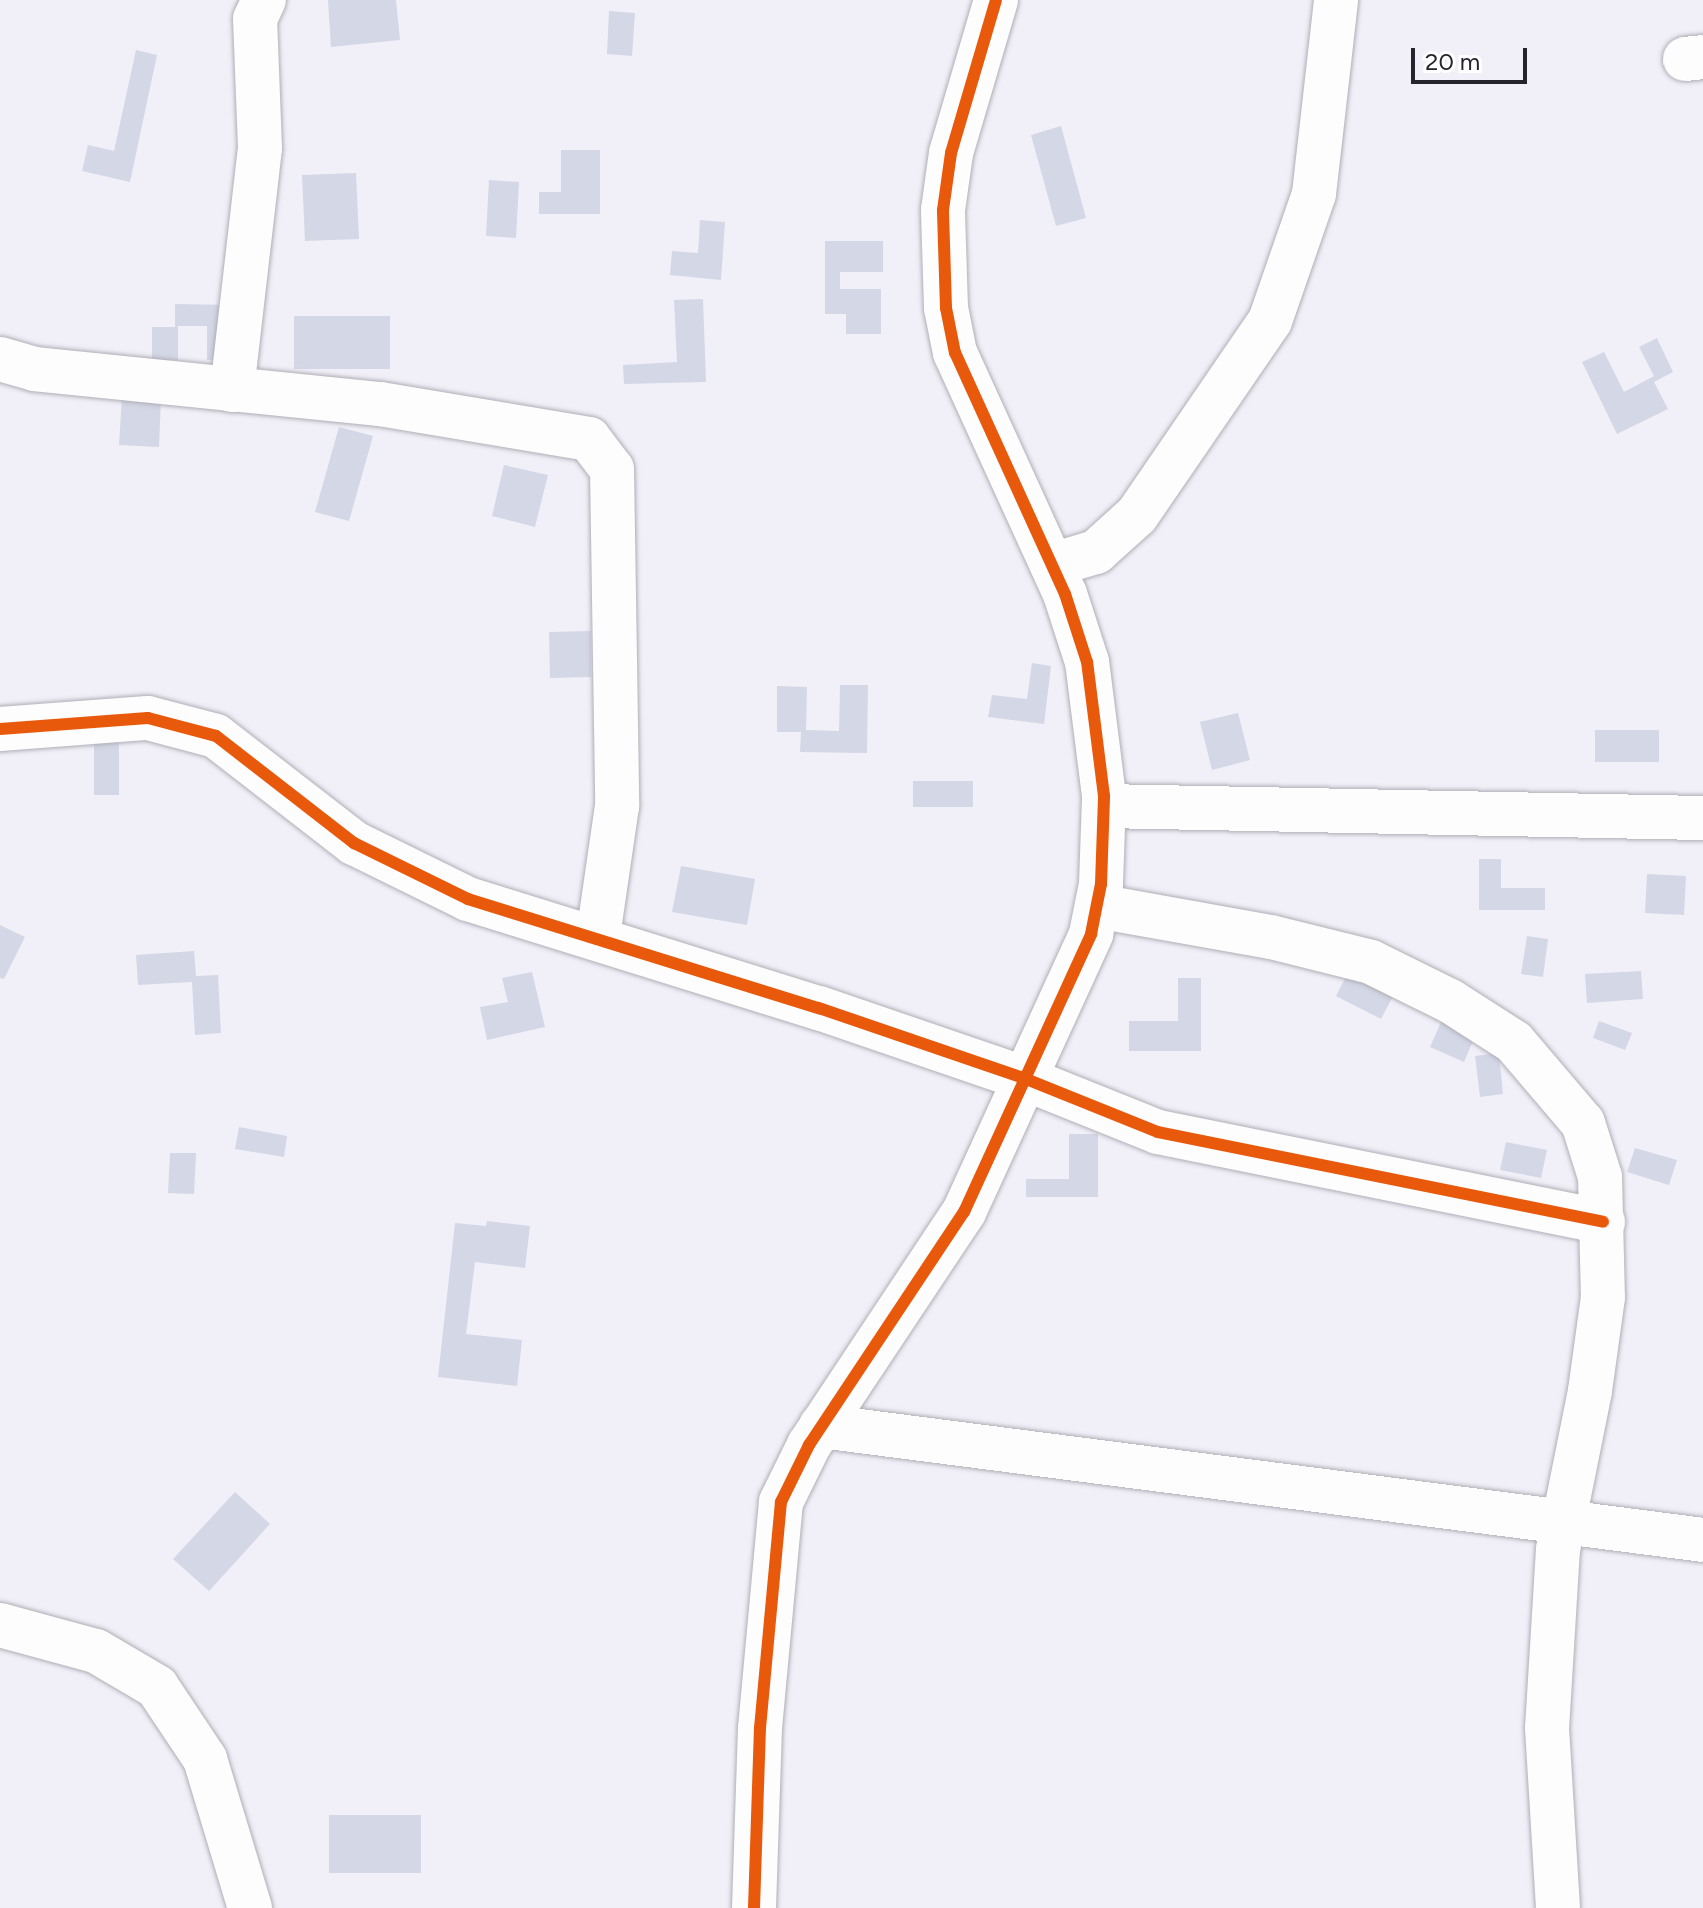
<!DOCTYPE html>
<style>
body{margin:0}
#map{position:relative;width:1703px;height:1908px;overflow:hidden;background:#f1f0f8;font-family:Figtree,sans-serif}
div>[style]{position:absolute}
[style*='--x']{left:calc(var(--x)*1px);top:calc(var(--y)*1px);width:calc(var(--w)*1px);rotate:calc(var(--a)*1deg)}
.building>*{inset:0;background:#d3d7e6}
.roads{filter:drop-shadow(0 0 2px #b0aeb6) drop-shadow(0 0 2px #b0aeb6)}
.minor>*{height:44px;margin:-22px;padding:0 22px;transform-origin:22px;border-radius:22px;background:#fdfdfe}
.cycleway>*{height:12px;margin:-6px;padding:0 6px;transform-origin:6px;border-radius:6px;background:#e8590c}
span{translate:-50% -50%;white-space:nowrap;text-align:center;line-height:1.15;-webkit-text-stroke:6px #fff;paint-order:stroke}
.scale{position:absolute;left:1411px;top:48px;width:116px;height:36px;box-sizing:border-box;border:4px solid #25232d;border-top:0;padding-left:10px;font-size:24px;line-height:28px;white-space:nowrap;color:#25232d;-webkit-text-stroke:6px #fff;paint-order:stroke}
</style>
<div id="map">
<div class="building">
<div style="clip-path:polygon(328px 0,396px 0,400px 40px,331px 47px)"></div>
<div style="clip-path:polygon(609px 11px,635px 13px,632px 56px,607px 54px)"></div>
<div style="clip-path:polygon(136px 50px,157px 55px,130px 182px,82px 171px,88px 145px,114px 151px)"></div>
<div style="clip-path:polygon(1061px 126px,1086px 218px,1056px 226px,1031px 135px)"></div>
<div style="clip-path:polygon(561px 150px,600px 150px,600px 214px,539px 214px,539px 192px,561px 192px)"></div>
<div style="clip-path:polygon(356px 173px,359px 239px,305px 241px,302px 175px)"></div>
<div style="clip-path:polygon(489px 180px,519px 182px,516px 238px,486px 236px)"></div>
<div style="clip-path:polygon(700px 220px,725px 222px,721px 280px,670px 275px,672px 251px,698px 253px)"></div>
<div style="clip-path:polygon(825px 241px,883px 241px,883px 272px,840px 272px,840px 289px,881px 289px,881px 334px,846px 334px,846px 314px,825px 314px)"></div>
<div style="clip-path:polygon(703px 299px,706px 382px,624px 384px,623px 365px,677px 362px,674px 300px)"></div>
<div style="clip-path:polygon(175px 304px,231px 305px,231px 360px,207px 360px,207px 326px,178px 326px,178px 360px,152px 360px,152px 327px,175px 327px)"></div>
<div style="clip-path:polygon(294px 316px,390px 316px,390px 369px,294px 369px)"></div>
<div style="clip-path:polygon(1657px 338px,1673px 372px,1654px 382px,1668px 409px,1617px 434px,1582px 362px,1604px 352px,1624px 392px,1654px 376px,1639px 347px)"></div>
<div style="clip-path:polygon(122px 396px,161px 398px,159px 447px,119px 445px)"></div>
<div style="clip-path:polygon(339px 427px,373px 436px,349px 521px,315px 512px)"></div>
<div style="clip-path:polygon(504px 465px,548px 475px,535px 527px,492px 516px)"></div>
<div style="clip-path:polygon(591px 631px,591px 677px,550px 678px,549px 632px)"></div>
<div style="clip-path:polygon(1032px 663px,1051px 666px,1044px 724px,988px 717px,992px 695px,1027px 699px)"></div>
<div style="clip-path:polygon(840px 685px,868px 685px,867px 753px,800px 752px,801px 732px,777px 732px,777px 686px,807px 687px,806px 730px,839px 731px)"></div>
<div style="clip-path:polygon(1238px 713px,1250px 760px,1212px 770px,1200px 722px)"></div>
<div style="clip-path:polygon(1595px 730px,1659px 730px,1659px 762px,1595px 762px)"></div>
<div style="clip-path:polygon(94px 736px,119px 736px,119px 795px,94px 795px)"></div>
<div style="clip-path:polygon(913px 781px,973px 781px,973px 807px,913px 807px)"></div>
<div style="clip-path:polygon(1479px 859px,1501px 859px,1501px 888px,1545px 888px,1545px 910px,1479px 910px)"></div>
<div style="clip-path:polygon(681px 866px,755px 879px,747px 925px,672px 912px)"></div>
<div style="clip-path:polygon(1647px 874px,1686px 876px,1684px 915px,1645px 913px)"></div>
<div style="clip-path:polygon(0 925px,25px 937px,4px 979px,0 978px)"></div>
<div style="clip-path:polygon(1527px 936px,1548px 939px,1543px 977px,1521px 974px)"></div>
<div style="clip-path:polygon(194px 951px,196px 976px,218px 975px,221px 1033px,195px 1035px,192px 982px,138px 985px,136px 955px)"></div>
<div style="clip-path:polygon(1356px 957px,1401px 981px,1381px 1019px,1336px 996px)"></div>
<div style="clip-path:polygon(1641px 971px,1643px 999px,1587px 1003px,1585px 974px)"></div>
<div style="clip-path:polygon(532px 972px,545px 1027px,487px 1040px,480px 1007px,508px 1002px,502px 978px)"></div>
<div style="clip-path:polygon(1178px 978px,1201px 978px,1201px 1051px,1129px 1051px,1129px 1021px,1178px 1021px)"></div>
<div style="clip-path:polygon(1445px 1013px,1479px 1027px,1464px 1062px,1430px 1047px)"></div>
<div style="clip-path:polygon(1599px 1021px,1632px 1033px,1625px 1050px,1593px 1038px)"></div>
<div style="clip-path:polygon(1499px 1053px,1503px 1094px,1480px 1097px,1475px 1056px)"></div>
<div style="clip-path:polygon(239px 1127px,287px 1136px,284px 1157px,235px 1149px)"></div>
<div style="clip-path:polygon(1069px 1134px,1098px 1134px,1098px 1197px,1026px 1197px,1026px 1179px,1069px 1179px)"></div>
<div style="clip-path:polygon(1506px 1142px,1547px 1150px,1541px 1178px,1500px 1170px)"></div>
<div style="clip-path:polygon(1635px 1148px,1677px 1160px,1669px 1185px,1627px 1172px)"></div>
<div style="clip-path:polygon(170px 1153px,196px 1153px,194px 1194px,168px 1193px)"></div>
<div style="clip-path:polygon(487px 1221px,530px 1226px,525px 1268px,475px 1262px,466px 1334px,522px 1340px,517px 1386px,438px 1377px,455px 1223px,486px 1226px)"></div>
<div style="clip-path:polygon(235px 1492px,270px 1524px,209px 1591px,173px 1559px)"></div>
<div style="clip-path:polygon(329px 1815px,421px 1815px,421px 1873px,329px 1873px)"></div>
</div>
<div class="roads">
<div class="minor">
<div style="--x:1685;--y:59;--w:18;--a:-6"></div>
<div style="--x:0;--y:359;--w:35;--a:16"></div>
<div style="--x:34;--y:369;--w:348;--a:5.8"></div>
<div style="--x:380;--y:404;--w:212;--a:9.5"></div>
<div style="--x:589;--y:439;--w:38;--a:53"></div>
<div style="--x:612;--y:469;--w:337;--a:89.1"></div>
<div style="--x:617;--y:806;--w:132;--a:98.3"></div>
<div style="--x:232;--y:390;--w:244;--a:-83.4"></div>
<div style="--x:260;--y:148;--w:129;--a:-92.2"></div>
<div style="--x:255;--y:19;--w:21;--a:-65"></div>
<div style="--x:1052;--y:565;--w:46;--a:-16.5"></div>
<div style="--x:1096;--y:552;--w:55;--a:-42.1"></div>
<div style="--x:1137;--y:515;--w:235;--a:-55.6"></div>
<div style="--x:1270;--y:321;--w:134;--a:-70.9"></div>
<div style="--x:1314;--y:194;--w:195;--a:-83.5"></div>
<div style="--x:0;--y:729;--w:148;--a:-4.3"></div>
<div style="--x:148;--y:718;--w:70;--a:14.8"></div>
<div style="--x:216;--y:736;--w:175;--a:37.8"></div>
<div style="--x:354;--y:843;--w:127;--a:26.2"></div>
<div style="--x:468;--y:899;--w:368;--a:17.3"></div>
<div style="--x:819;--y:1008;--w:219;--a:18.9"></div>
<div style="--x:1026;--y:1079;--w:142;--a:21.9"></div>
<div style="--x:1158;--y:1132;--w:454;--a:11.4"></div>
<div style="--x:1104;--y:806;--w:599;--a:1.15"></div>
<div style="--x:1097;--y:906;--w:177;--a:10.1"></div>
<div style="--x:1271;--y:937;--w:103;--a:14"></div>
<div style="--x:1371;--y:962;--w:88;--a:26.3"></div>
<div style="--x:1450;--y:1001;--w:76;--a:32.6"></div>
<div style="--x:1514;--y:1042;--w:106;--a:49.6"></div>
<div style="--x:1583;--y:1123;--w:57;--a:72.5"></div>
<div style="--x:1600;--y:1177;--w:120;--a:88.6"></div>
<div style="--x:1603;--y:1297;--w:95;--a:97.9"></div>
<div style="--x:1590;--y:1391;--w:161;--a:101.4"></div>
<div style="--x:1558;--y:1549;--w:179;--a:93.5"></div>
<div style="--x:1547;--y:1728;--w:180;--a:86.5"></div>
<div style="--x:821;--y:1426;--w:889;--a:7.36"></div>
<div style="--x:0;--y:1625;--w:99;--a:15.2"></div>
<div style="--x:96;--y:1651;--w:71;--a:30.5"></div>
<div style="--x:157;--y:1687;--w:87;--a:56.3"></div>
<div style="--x:205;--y:1759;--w:156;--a:73.2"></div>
<div style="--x:754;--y:1908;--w:180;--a:-88.1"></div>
<div style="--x:760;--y:1728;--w:227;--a:-84.7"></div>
<div style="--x:781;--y:1502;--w:64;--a:-63.8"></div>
<div style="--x:809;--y:1445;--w:280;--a:-56.4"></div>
<div style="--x:964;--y:1212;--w:306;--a:-65.4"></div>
<div style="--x:1091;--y:934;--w:51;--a:-78.7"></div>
<div style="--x:1101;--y:884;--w:88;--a:-88"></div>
<div style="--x:1104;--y:796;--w:135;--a:-97.2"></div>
<div style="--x:1087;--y:662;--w:71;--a:-107.9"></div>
<div style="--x:1065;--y:594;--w:265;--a:-114.5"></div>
<div style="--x:955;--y:353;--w:46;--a:-101.3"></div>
<div style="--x:946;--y:308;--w:98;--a:-91.8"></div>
<div style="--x:943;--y:210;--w:58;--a:-82"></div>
<div style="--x:951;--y:153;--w:159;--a:-73.6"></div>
</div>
</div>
<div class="cycleway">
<div style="--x:0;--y:729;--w:148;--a:-4.3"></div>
<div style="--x:148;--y:718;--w:70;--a:14.8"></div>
<div style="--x:216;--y:736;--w:175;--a:37.8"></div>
<div style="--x:354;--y:843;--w:127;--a:26.2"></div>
<div style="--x:468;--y:899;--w:368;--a:17.3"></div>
<div style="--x:819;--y:1008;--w:219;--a:18.9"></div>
<div style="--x:1026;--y:1079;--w:142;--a:21.9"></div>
<div style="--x:1158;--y:1132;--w:454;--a:11.4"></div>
<div style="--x:754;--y:1908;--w:180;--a:-88.1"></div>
<div style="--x:760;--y:1728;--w:227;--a:-84.7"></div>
<div style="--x:781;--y:1502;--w:64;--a:-63.8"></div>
<div style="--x:809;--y:1445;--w:280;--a:-56.4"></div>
<div style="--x:964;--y:1212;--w:306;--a:-65.4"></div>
<div style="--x:1091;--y:934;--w:51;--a:-78.7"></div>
<div style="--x:1101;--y:884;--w:88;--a:-88"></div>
<div style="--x:1104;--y:796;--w:135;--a:-97.2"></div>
<div style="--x:1087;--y:662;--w:71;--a:-107.9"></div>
<div style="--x:1065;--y:594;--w:265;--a:-114.5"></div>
<div style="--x:955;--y:353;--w:46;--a:-101.3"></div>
<div style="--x:946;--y:308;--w:98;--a:-91.8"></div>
<div style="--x:943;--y:210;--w:58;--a:-82"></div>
<div style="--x:951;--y:153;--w:159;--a:-73.6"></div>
</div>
<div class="scale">20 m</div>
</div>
